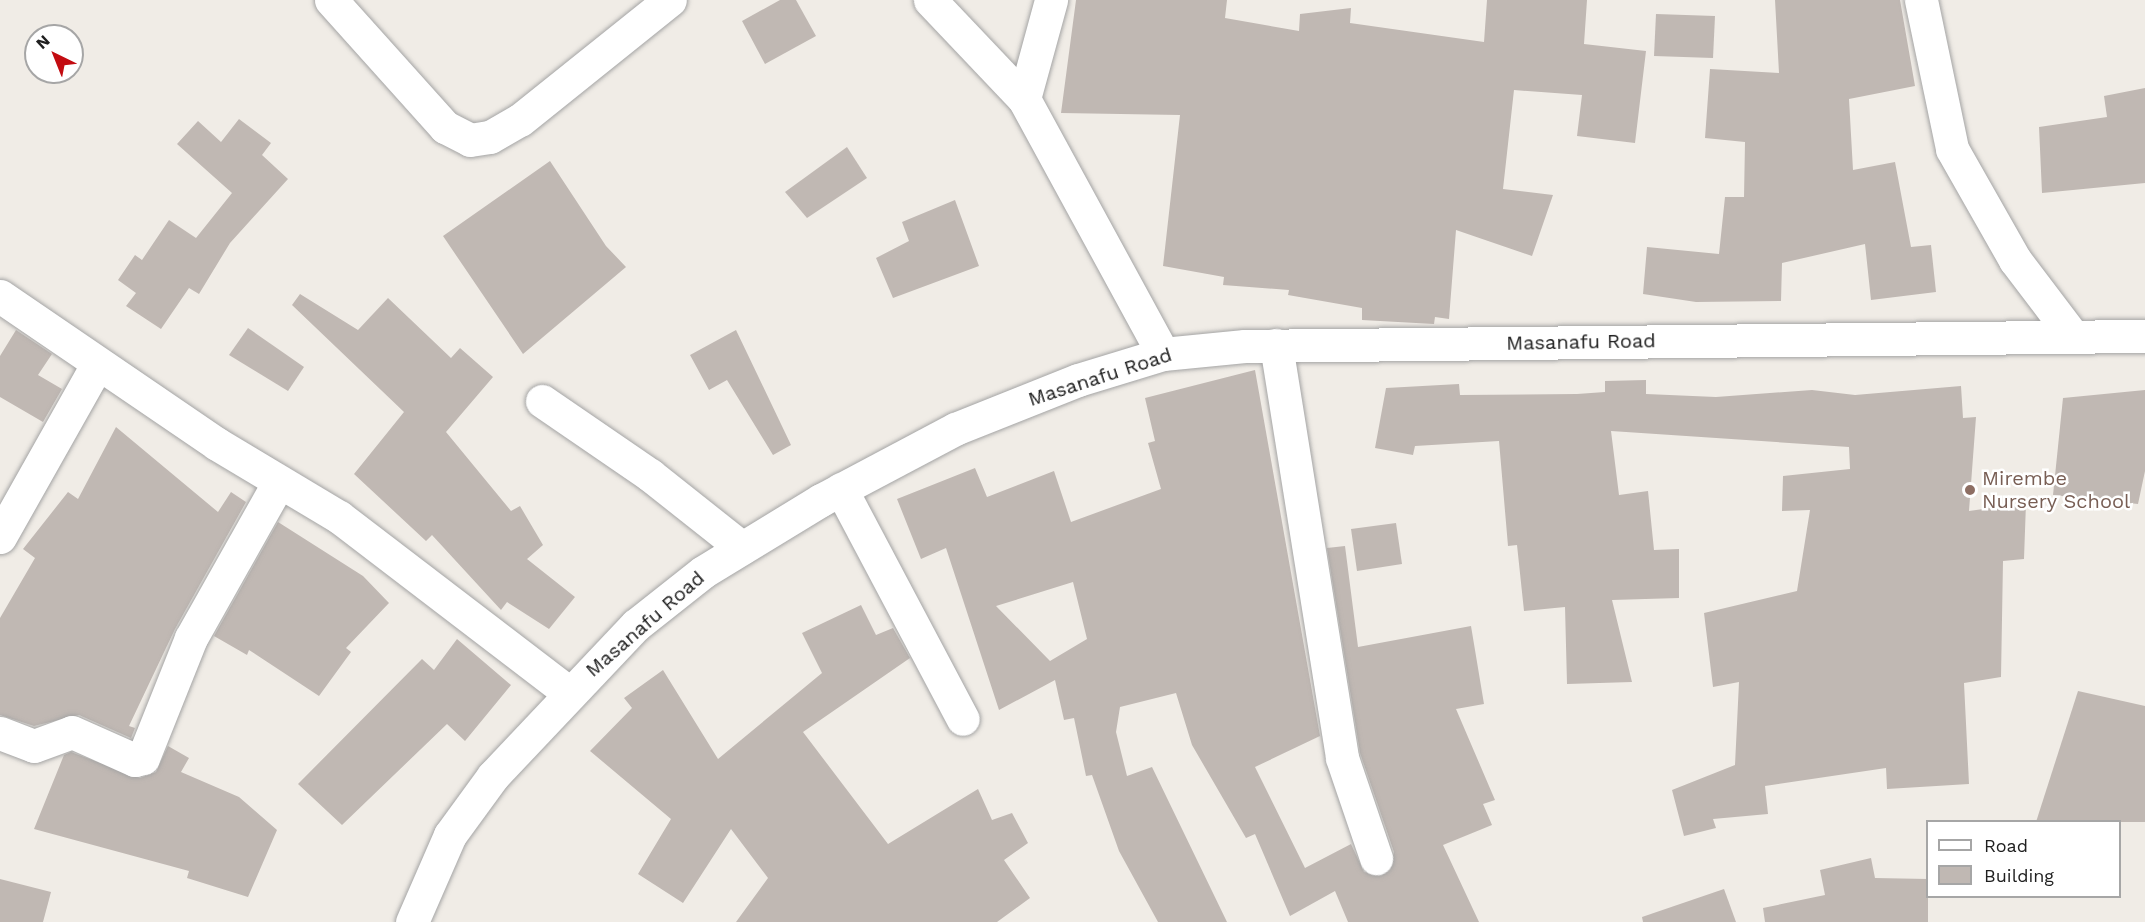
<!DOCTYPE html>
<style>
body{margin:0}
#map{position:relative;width:2145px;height:922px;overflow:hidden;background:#f0ece6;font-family:"Work Sans",sans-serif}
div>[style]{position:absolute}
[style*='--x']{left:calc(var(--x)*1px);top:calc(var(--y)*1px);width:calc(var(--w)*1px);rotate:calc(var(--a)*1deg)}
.building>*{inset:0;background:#c0b8b3}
.roads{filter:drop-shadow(0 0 2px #a4a4a4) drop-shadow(0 0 2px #a4a4a4)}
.minor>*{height:33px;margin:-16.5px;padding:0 16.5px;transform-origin:16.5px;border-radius:16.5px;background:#fff}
.dots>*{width:16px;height:16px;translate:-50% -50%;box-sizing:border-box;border:3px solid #fff;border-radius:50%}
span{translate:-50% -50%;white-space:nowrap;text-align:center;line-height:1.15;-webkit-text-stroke:5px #fff;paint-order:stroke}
.street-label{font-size:20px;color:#202020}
.education-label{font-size:20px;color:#785e54}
.left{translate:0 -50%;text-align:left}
.legend{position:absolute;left:1926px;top:820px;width:195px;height:78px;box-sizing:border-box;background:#fff;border:2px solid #a6a6a6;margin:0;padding:8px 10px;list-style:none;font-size:18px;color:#202020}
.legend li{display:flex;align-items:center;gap:12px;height:30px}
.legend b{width:30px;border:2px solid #a6a6a6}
.north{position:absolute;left:24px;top:24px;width:60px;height:60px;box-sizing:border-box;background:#fff;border:2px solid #a6a6a6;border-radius:50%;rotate:317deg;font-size:16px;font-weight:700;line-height:24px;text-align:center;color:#202020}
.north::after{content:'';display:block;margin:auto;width:21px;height:27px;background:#c30c11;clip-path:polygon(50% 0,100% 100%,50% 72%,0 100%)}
</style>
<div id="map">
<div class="building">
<div style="clip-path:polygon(780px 0,796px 0,816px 36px,765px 64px,742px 21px)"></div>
<div style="clip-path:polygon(1076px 0,1227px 0,1225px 18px,1299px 31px,1300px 14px,1351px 8px,1350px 23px,1484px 42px,1487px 0,1587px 0,1584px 44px,1646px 51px,1635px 143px,1577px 136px,1582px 95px,1514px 90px,1503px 189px,1553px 195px,1532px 256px,1456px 230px,1449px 319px,1435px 317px,1434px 324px,1362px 320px,1362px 308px,1288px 295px,1289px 290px,1223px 285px,1224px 277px,1163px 266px,1180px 115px,1061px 113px)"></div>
<div style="clip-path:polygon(1775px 0,1900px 0,1915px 86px,1849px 99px,1853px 170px,1895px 162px,1911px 247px,1931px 245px,1936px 292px,1871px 300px,1865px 244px,1782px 263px,1781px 301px,1696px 302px,1643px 294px,1647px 247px,1719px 254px,1725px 197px,1744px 197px,1745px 142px,1705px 138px,1710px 69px,1779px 73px)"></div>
<div style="clip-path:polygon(1656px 14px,1715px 16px,1713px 58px,1654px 56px)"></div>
<div style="clip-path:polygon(2145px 88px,2145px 183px,2042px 193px,2039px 127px,2107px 117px,2104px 96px)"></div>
<div style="clip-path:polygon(239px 119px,271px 143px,262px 155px,288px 179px,230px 243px,199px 294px,189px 288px,161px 329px,126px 306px,136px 293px,118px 280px,135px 255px,142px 260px,169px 220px,196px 238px,232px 193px,177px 144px,198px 121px,221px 142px)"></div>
<div style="clip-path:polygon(847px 147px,867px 178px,807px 218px,785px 192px)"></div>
<div style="clip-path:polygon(550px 161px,606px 246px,626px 267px,523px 354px,443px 236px)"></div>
<div style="clip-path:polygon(955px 200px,979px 266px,893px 298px,876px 258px,909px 241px,902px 222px)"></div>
<div style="clip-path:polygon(300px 294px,358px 330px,388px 298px,451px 358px,460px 348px,493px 377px,446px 432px,511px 511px,520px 506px,543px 545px,527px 559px,575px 597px,549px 629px,507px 602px,501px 610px,432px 535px,426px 541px,354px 474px,404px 412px,292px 305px)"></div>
<div style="clip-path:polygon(248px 328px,304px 367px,288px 391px,229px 355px)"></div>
<div style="clip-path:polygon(16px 330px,52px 354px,38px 375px,62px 389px,43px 422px,0 397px,0 356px)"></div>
<div style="clip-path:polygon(736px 330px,791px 445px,773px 455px,727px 380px,709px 390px,690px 355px)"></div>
<div style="clip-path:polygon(evenodd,1255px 370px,1320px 736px,1255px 767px,1305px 868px,1351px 844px,1364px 872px,1381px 876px,1390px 870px,1394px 852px,1360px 753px,1327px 548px,1345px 546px,1358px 647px,1471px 626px,1484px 704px,1456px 709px,1495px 800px,1483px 804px,1492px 825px,1443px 845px,1479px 922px,1348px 922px,1335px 891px,1290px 916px,1255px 834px,1246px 838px,1192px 745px,1176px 693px,1120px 707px,1116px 732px,1127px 776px,1152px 767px,1227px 922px,1158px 922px,1119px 851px,1092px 775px,1086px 776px,1074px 718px,1064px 720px,1055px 680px,999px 710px,946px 548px,921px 559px,897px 499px,975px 468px,987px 497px,1054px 471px,1071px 522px,1161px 489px,1148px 443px,1155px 441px,1145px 398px,1255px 370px,1073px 582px,1087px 639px,1050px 661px,996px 606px,1073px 582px)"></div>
<div style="clip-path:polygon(1646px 380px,1646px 394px,1716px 397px,1812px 390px,1855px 395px,1961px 386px,1963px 418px,1976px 417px,1969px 511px,2026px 503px,2024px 559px,2003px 561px,2001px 677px,1964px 683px,1969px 784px,1887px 789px,1886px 768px,1765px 786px,1768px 814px,1713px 819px,1716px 828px,1684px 836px,1672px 790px,1735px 765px,1739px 682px,1713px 687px,1704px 613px,1797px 591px,1810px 510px,1782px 511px,1783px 476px,1850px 469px,1849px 447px,1611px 431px,1619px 495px,1648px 491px,1654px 550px,1679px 549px,1679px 598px,1612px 600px,1632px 682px,1567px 684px,1565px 607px,1524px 611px,1517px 545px,1508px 546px,1499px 441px,1415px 446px,1413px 455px,1375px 448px,1386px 388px,1459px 384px,1460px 395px,1577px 394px,1605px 392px,1605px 381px)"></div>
<div style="clip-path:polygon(2145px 390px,2145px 471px,2138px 504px,2053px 495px,2063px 398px)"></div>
<div style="clip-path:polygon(116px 427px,218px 512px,231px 492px,246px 502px,175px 629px,129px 726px,135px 728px,131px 738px,79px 715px,34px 726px,0 715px,0 618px,35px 558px,23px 549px,68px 492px,78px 499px)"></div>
<div style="clip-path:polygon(278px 522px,363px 576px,389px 603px,346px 648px,351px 652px,319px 696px,249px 650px,247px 655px,214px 636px)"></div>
<div style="clip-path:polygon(1396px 523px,1402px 564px,1357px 571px,1351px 529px)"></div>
<div style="clip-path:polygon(861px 605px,876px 635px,893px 628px,910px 658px,803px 732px,888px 844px,978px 789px,992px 820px,1012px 813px,1028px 843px,1004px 860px,1030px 898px,997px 922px,736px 922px,768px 878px,731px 829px,683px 903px,638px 874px,671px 819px,590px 751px,632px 708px,624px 698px,663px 670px,718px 759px,822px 673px,802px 633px)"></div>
<div style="clip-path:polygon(457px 639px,511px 685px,465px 741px,447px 724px,342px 825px,298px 784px,422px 659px,434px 670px)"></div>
<div style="clip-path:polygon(2078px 691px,2145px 706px,2145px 822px,2036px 822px)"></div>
<div style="clip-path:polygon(168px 746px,189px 758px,181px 772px,239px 797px,277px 830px,248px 897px,187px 878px,189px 871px,34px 829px,64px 755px,71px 752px,140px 778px,156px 772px)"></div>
<div style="clip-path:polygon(1871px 858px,1875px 878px,1928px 879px,1928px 922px,1765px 922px,1763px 908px,1825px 895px,1820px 870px)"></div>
<div style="clip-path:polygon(0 879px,51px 892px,43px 922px,0 922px)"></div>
<div style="clip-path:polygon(1724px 889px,1736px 922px,1643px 922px,1642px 917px)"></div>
</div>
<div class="roads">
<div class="minor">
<div style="--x:331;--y:0;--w:171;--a:48.1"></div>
<div style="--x:445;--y:127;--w:28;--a:27"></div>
<div style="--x:470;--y:140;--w:20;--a:-9"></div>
<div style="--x:490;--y:137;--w:34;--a:-30"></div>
<div style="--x:520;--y:120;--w:192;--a:-38.7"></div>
<div style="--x:930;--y:0;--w:137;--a:46.5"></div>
<div style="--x:1024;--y:99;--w:290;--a:61.4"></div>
<div style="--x:1921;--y:0;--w:152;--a:78.2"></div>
<div style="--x:1952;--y:149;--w:128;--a:60.4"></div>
<div style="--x:2015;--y:260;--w:94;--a:52.8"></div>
<div style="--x:1024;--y:99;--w:103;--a:-74.7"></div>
<div style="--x:0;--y:296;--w:263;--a:34.3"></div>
<div style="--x:217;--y:444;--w:142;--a:30.9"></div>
<div style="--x:339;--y:517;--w:288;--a:37.4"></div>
<div style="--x:1276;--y:345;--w:418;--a:80.9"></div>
<div style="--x:1342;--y:758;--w:106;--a:71.2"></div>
<div style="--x:542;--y:401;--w:131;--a:34.4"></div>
<div style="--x:650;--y:475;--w:117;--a:38.4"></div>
<div style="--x:841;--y:489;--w:260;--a:62.1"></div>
<div style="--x:0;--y:537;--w:197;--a:-60.6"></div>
<div style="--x:0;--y:733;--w:36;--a:21"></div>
<div style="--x:34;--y:746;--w:40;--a:-20.2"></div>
<div style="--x:72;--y:732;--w:69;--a:24"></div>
<div style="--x:135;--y:760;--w:8;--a:-14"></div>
<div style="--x:143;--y:758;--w:129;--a:-68.2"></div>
<div style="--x:191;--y:638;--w:179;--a:-60.6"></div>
<div style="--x:412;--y:922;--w:95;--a:-66.4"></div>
<div style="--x:450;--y:835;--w:73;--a:-53.9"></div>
<div style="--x:493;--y:776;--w:208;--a:-46.6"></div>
<div style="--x:636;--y:625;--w:85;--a:-38.3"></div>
<div style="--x:703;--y:572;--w:138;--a:-31.4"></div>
<div style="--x:821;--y:500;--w:152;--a:-27.9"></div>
<div style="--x:955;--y:429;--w:132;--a:-21.7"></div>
<div style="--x:1078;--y:380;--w:89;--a:-17"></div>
<div style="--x:1163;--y:354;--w:82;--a:-5.6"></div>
<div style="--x:1245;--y:346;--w:900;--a:-0.64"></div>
</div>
</div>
<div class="dots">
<div style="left:1970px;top:490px;background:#8d6e63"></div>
</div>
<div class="street-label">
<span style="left:1581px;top:342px;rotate:-1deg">Masanafu Road</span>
<span style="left:1100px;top:377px;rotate:-18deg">Masanafu Road</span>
<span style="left:645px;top:624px;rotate:-41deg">Masanafu Road</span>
</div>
<div class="education-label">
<span class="left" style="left:1982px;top:490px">Mirembe<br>Nursery School</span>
</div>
<ul class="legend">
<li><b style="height:8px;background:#fff"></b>Road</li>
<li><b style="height:16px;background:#c0b8b3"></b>Building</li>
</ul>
<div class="north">N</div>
</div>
